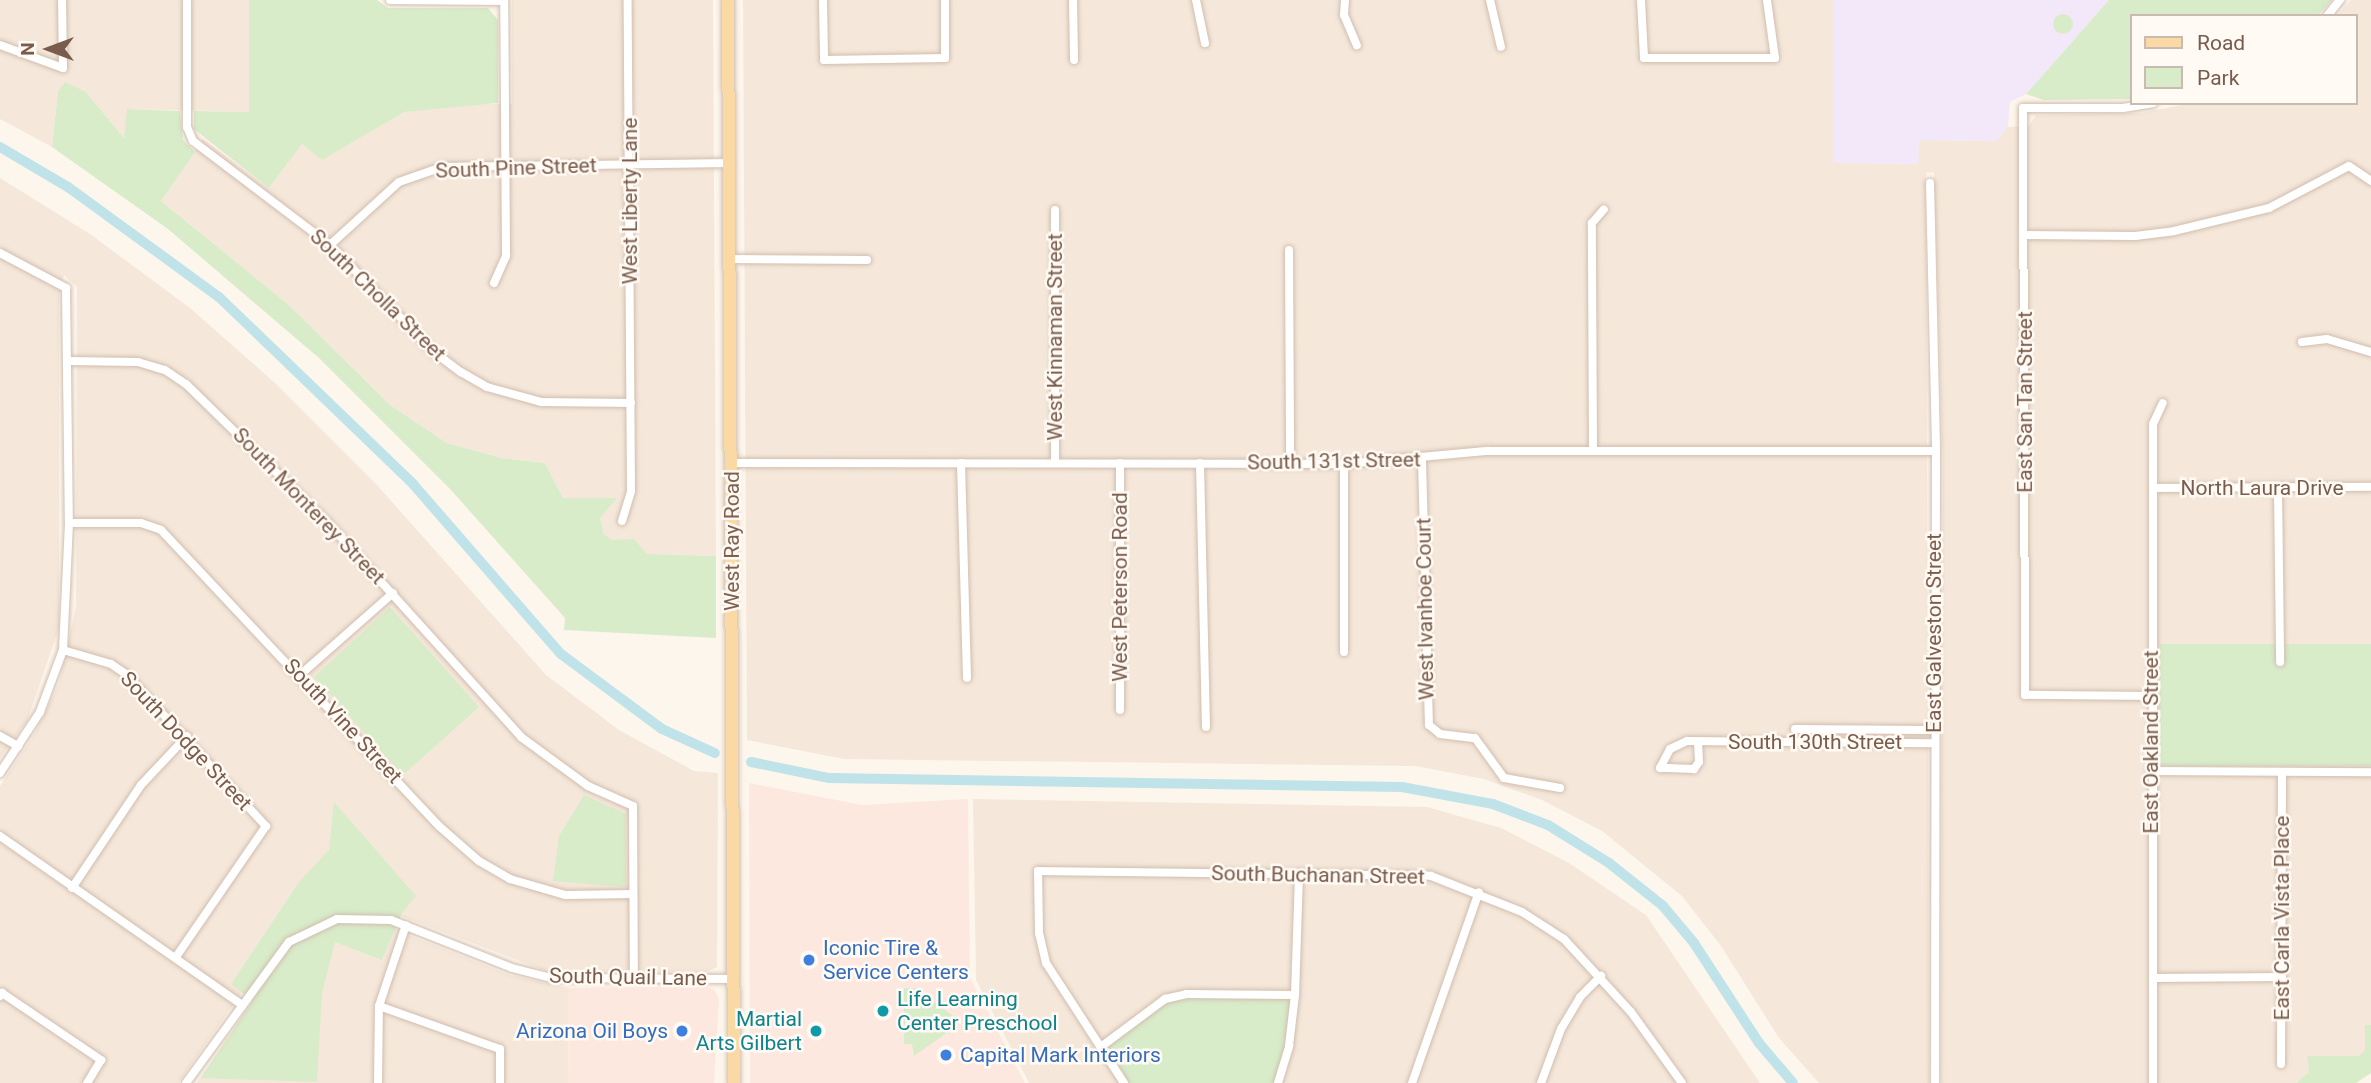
<!DOCTYPE html>
<style>
body{margin:0}
#map{position:relative;width:2371px;height:1083px;overflow:hidden;background:#fdf6ec;font-family:Roboto,sans-serif}
div>[style]{position:absolute}
[style*='--x']{left:calc(var(--x)*1px);top:calc(var(--y)*1px);width:calc(var(--w)*1px);rotate:calc(var(--a)*1deg)}
.residential>*{inset:0;background:#f5e8da}
.commercial>*{inset:0;background:#fde8e0}
.education>*{inset:0;background:#f3e8fa}
.green>*{inset:0;background:#d8ecc9}
.round{border-radius:50%}
.canal>*{height:10px;margin:-5px;padding:0 5px;transform-origin:5px;border-radius:5px;background:#bfe3e8}
.roads{filter:drop-shadow(0 0 2px #d1beb0) drop-shadow(0 0 2px #d1beb0)}
.street>*{height:8px;margin:-4px;padding:0 4px;transform-origin:4px;border-radius:4px;background:#fff}
.primary>*{height:12px;margin:-6px;padding:0 6px;transform-origin:6px;border-radius:6px;background:#fbd9a5}
.dots>*{width:19px;height:19px;translate:-50% -50%;box-sizing:border-box;border:4px solid #fffaf3;border-radius:50%}
span{translate:-50% -50%;white-space:nowrap;text-align:center;line-height:1.15;-webkit-text-stroke:5px #fffaf3;paint-order:stroke}
.street-label{font-size:21px;color:#7a5c4d}
.shop-label{font-size:21px;color:#366cbe}
.left{translate:0 -50%;text-align:left}
.right{translate:-100% -50%;text-align:right}
.culture-label{font-size:21px;color:#0d838f}
.legend{position:absolute;left:2130px;top:14px;width:228px;height:91px;box-sizing:border-box;background:#fffaf3;border:2px solid #cabbb1;margin:0;padding:9px 12px;list-style:none;font-size:21px;color:#7a5c4d}
.legend li{display:flex;align-items:center;gap:14px;height:35px}
.legend b{width:35px;border:2px solid #cabbb1}
.north{position:absolute;left:14px;top:14px;width:70px;height:70px;-webkit-text-stroke:5px #fffaf3;paint-order:stroke;rotate:270deg;font-size:19px;font-weight:700;line-height:28px;text-align:center;color:#7a5c4d}
.north::after{content:'';display:block;margin:auto;width:24px;height:32px;background:#7a5c4d;clip-path:polygon(50% 0,100% 100%,50% 72%,0 100%)}
</style>
<div id="map">
<div class="residential">
<div style="clip-path:polygon(0 0,249px 0,249px 112px,128px 109px,125px 139px,86px 92px,58px 91px,52px 147px,0 119px)"></div>
<div style="clip-path:polygon(512px 0,713px 0,716px 556px,647px 554px,634px 540px,612px 540px,604px 534px,600px 518px,616px 498px,563px 498px,545px 463px,501px 458px,447px 443px,390px 405px,290px 306px,161px 201px,203px 139px,269px 188px,302px 144px,363px 132px,404px 112px,450px 104px,512px 104px)"></div>
<div style="clip-path:polygon(743px 0,1834px 0,1834px 162px,1918px 164px,1919px 140px,1996px 141px,2008px 127px,2029px 126px,2036px 115px,2142px 113px,2191px 103px,2355px 103px,2355px 16px,2337px 16px,2351px 0,2371px 0,2371px 1025px,2365px 1026px,2366px 1051px,2358px 1056px,2307px 1056px,2309px 1072px,2296px 1083px,1941px 1083px,1943px 461px,1934px 172px,1926px 173px,1929px 1083px,1819px 1083px,1779px 1038px,1721px 946px,1682px 896px,1602px 831px,1542px 800px,1484px 779px,1415px 766px,844px 759px,747px 740px)"></div>
<div style="clip-path:polygon(0 178px,90px 234px,190px 308px,276px 384px,376px 484px,546px 675px,619px 730px,694px 771px,718px 773px,717px 967px,706px 972px,546px 971px,391px 912px,249px 982px,178px 1083px,0 1083px,0 786px,33px 737px,59px 684px,76px 607px,77px 287px,64px 275px,59px 295px,59px 628px,27px 721px,0 758px)"></div>
<div style="clip-path:polygon(973px 799px,1427px 807px,1501px 828px,1569px 863px,1646px 915px,1760px 1083px,1029px 1083px,976px 980px)"></div>
<div style="clip-path:polygon(385px 926px,509px 975px,569px 988px,568px 1083px,197px 1083px,267px 979px,299px 944px)"></div>
</div>
<div class="commercial">
<div style="clip-path:polygon(749px 783px,862px 805px,968px 799px,970px 978px,1025px 1083px,750px 1083px)"></div>
<div style="clip-path:polygon(705px 987px,715px 990px,719px 1000px,714px 1083px,568px 1083px,569px 988px)"></div>
</div>
<div class="education">
<div style="clip-path:polygon(1834px 0,2109px 0,2026px 94px,2010px 102px,2008px 127px,1996px 141px,1919px 140px,1918px 164px,1834px 163px)"></div>
</div>
<div class="green">
<div style="clip-path:polygon(249px 0,377px 0,388px 8px,488px 8px,498px 20px,498px 103px,404px 112px,322px 160px,302px 144px,269px 188px,194px 129px,194px 111px,249px 112px)"></div>
<div style="clip-path:polygon(2109px 0,2332px 0,2317px 16px,2131px 16px,2131px 99px,2044px 100px,2026px 94px)"></div>
<div class="round" style="left:2053px;top:14px;width:20px;height:20px"></div>
<div style="clip-path:polygon(65px 82px,86px 92px,124px 138px,127px 109px,180px 111px,183px 140px,195px 152px,161px 201px,290px 306px,390px 405px,447px 443px,501px 458px,545px 463px,563px 498px,617px 498px,600px 518px,604px 534px,612px 540px,634px 539px,647px 554px,716px 556px,716px 638px,564px 630px,565px 618px,451px 490px,319px 358px,168px 229px,52px 147px,58px 91px)"></div>
<div style="clip-path:polygon(390px 607px,479px 707px,403px 775px,314px 677px)"></div>
<div style="clip-path:polygon(2159px 644px,2371px 644px,2371px 766px,2159px 766px)"></div>
<div style="clip-path:polygon(584px 795px,626px 814px,626px 887px,553px 881px,559px 836px)"></div>
<div style="clip-path:polygon(334px 802px,416px 896px,402px 913px,382px 960px,335px 942px,322px 993px,317px 1082px,201px 1078px,253px 1001px,231px 984px,299px 882px,329px 850px)"></div>
<div style="clip-path:polygon(904px 988px,916px 988px,956px 1018px,954px 1028px,914px 1056px,912px 1044px,904px 1044px)"></div>
<div style="clip-path:polygon(1186px 994px,1295px 995px,1278px 1083px,1124px 1083px,1102px 1046px,1146px 1010px)"></div>
<div style="clip-path:polygon(2365px 1025px,2371px 1025px,2371px 1073px,2356px 1083px,2296px 1083px,2309px 1072px,2307px 1056px,2358px 1056px,2365px 1051px)"></div>
</div>
<div class="canal">
<div style="--x:0;--y:147;--w:79;--a:30.5"></div>
<div style="--x:68;--y:187;--w:187;--a:36.1"></div>
<div style="--x:219;--y:297;--w:269;--a:43.9"></div>
<div style="--x:413;--y:484;--w:225;--a:49"></div>
<div style="--x:561;--y:654;--w:126;--a:36.6"></div>
<div style="--x:662;--y:729;--w:58;--a:24.4"></div>
<div style="--x:751;--y:762;--w:80;--a:11.6"></div>
<div style="--x:829;--y:778;--w:573;--a:0.9"></div>
<div style="--x:1402;--y:787;--w:93;--a:10.6"></div>
<div style="--x:1493;--y:804;--w:59;--a:20.9"></div>
<div style="--x:1548;--y:825;--w:72;--a:31.9"></div>
<div style="--x:1609;--y:863;--w:69;--a:38.5"></div>
<div style="--x:1663;--y:906;--w:48;--a:50"></div>
<div style="--x:1694;--y:943;--w:119;--a:57"></div>
<div style="--x:1759;--y:1043;--w:52;--a:49.6"></div>
</div>
<div class="roads">
<div class="street">
<div style="--x:187;--y:0;--w:127;--a:90"></div>
<div style="--x:187;--y:127;--w:15;--a:67"></div>
<div style="--x:193;--y:141;--w:172;--a:37.2"></div>
<div style="--x:330;--y:245;--w:149;--a:45.8"></div>
<div style="--x:434;--y:352;--w:34;--a:37"></div>
<div style="--x:461;--y:372;--w:30;--a:30"></div>
<div style="--x:487;--y:387;--w:56;--a:15.5"></div>
<div style="--x:541;--y:402;--w:90;--a:0.6"></div>
<div style="--x:390;--y:0;--w:114;--a:0.5"></div>
<div style="--x:823;--y:0;--w:60;--a:89"></div>
<div style="--x:824;--y:60;--w:121;--a:-0.9"></div>
<div style="--x:945;--y:58;--w:58;--a:-90"></div>
<div style="--x:1073;--y:0;--w:60;--a:89"></div>
<div style="--x:1196;--y:0;--w:44;--a:78.2"></div>
<div style="--x:1345;--y:0;--w:15;--a:94"></div>
<div style="--x:1344;--y:15;--w:33;--a:67"></div>
<div style="--x:1490;--y:0;--w:48;--a:76.8"></div>
<div style="--x:1641;--y:0;--w:58;--a:87"></div>
<div style="--x:1644;--y:58;--w:131;--a:0"></div>
<div style="--x:1775;--y:58;--w:59;--a:-97.9"></div>
<div style="--x:2327;--y:16;--w:21;--a:-51"></div>
<div style="--x:0;--y:45;--w:67;--a:20.1"></div>
<div style="--x:63;--y:68;--w:68;--a:-90.8"></div>
<div style="--x:1930;--y:183;--w:268;--a:88.7"></div>
<div style="--x:1936;--y:451;--w:632;--a:90.09"></div>
<div style="--x:2024;--y:235;--w:111;--a:0.5"></div>
<div style="--x:2135;--y:236;--w:39;--a:-7"></div>
<div style="--x:2174;--y:231;--w:98;--a:-13.6"></div>
<div style="--x:2269;--y:208;--w:90;--a:-27.7"></div>
<div style="--x:2349;--y:166;--w:27;--a:34"></div>
<div style="--x:330;--y:245;--w:93;--a:-42.4"></div>
<div style="--x:399;--y:182;--w:46;--a:-19.2"></div>
<div style="--x:442;--y:167;--w:286;--a:-0.8"></div>
<div style="--x:1289;--y:250;--w:214;--a:89.7"></div>
<div style="--x:0;--y:253;--w:75;--a:27.9"></div>
<div style="--x:66;--y:288;--w:235;--a:89.3"></div>
<div style="--x:69;--y:523;--w:127;--a:92.7"></div>
<div style="--x:63;--y:650;--w:66;--a:110.4"></div>
<div style="--x:40;--y:712;--w:73;--a:123.3"></div>
<div style="--x:729;--y:259;--w:138;--a:0.4"></div>
<div style="--x:494;--y:283;--w:30;--a:-66"></div>
<div style="--x:506;--y:256;--w:256;--a:-90.4"></div>
<div style="--x:2302;--y:342;--w:25;--a:-7"></div>
<div style="--x:2327;--y:339;--w:46;--a:16.5"></div>
<div style="--x:67;--y:361;--w:71;--a:0.8"></div>
<div style="--x:138;--y:362;--w:28;--a:17"></div>
<div style="--x:165;--y:370;--w:25;--a:34"></div>
<div style="--x:186;--y:384;--w:197;--a:44.4"></div>
<div style="--x:327;--y:522;--w:290;--a:47.9"></div>
<div style="--x:521;--y:737;--w:83;--a:36.2"></div>
<div style="--x:588;--y:786;--w:49;--a:24"></div>
<div style="--x:633;--y:806;--w:173;--a:89.7"></div>
<div style="--x:1593;--y:449;--w:226;--a:-90.3"></div>
<div style="--x:1592;--y:223;--w:18;--a:-49"></div>
<div style="--x:1422;--y:460;--w:265;--a:88.5"></div>
<div style="--x:1429;--y:725;--w:14;--a:39"></div>
<div style="--x:1440;--y:734;--w:35;--a:7"></div>
<div style="--x:1475;--y:738;--w:49;--a:54.1"></div>
<div style="--x:1504;--y:778;--w:57;--a:10.1"></div>
<div style="--x:731;--y:463;--w:613;--a:0.09"></div>
<div style="--x:1344;--y:464;--w:145;--a:-5.2"></div>
<div style="--x:1488;--y:451;--w:448;--a:0"></div>
<div style="--x:961;--y:463;--w:215;--a:88.4"></div>
<div style="--x:1055;--y:463;--w:253;--a:-90"></div>
<div style="--x:1120;--y:463;--w:247;--a:90"></div>
<div style="--x:1200;--y:463;--w:264;--a:88.7"></div>
<div style="--x:2153;--y:488;--w:218;--a:-0.3"></div>
<div style="--x:2278;--y:488;--w:174;--a:89.3"></div>
<div style="--x:622;--y:521;--w:31;--a:-73"></div>
<div style="--x:631;--y:491;--w:491;--a:-90.4"></div>
<div style="--x:69;--y:523;--w:72;--a:0"></div>
<div style="--x:141;--y:523;--w:21;--a:19"></div>
<div style="--x:161;--y:530;--w:406;--a:46.8"></div>
<div style="--x:439;--y:826;--w:53;--a:41.2"></div>
<div style="--x:479;--y:861;--w:36;--a:30"></div>
<div style="--x:510;--y:879;--w:57;--a:16.2"></div>
<div style="--x:565;--y:895;--w:68;--a:-0.8"></div>
<div style="--x:63;--y:650;--w:50;--a:16.3"></div>
<div style="--x:111;--y:664;--w:18;--a:34"></div>
<div style="--x:126;--y:674;--w:207;--a:47.4"></div>
<div style="--x:266;--y:826;--w:159;--a:124.5"></div>
<div style="--x:1344;--y:652;--w:188;--a:-90"></div>
<div style="--x:300;--y:675;--w:124;--a:-41.4"></div>
<div style="--x:2151;--y:696;--w:126;--a:-179.5"></div>
<div style="--x:2025;--y:695;--w:587;--a:-90.2"></div>
<div style="--x:2023;--y:108;--w:100;--a:0"></div>
<div style="--x:2123;--y:108;--w:30;--a:-9"></div>
<div style="--x:1795;--y:729;--w:138;--a:0.4"></div>
<div style="--x:0;--y:736;--w:21;--a:29"></div>
<div style="--x:1698;--y:742;--w:20;--a:87"></div>
<div style="--x:1699;--y:762;--w:9;--a:126"></div>
<div style="--x:1694;--y:769;--w:34;--a:-178"></div>
<div style="--x:1660;--y:768;--w:21;--a:-62"></div>
<div style="--x:1670;--y:749;--w:19;--a:-25"></div>
<div style="--x:1687;--y:741;--w:246;--a:0.5"></div>
<div style="--x:2151;--y:771;--w:220;--a:0.3"></div>
<div style="--x:0;--y:836;--w:294;--a:34.9"></div>
<div style="--x:72;--y:888;--w:124;--a:-56.2"></div>
<div style="--x:141;--y:785;--w:67;--a:-46.8"></div>
<div style="--x:2153;--y:978;--w:129;--a:-0.4"></div>
<div style="--x:0;--y:996;--w:4;--a:-56"></div>
<div style="--x:2;--y:993;--w:120;--a:34.1"></div>
<div style="--x:101;--y:1060;--w:27;--a:121"></div>
<div style="--x:379;--y:1006;--w:128;--a:19.6"></div>
<div style="--x:500;--y:1049;--w:34;--a:90"></div>
<div style="--x:1102;--y:1046;--w:79;--a:-36.7"></div>
<div style="--x:1165;--y:999;--w:22;--a:-13"></div>
<div style="--x:1186;--y:994;--w:109;--a:0.5"></div>
<div style="--x:2281;--y:1064;--w:292;--a:-89.8"></div>
<div style="--x:186;--y:1083;--w:175;--a:-53.9"></div>
<div style="--x:289;--y:942;--w:53;--a:-25.6"></div>
<div style="--x:337;--y:919;--w:54;--a:1.1"></div>
<div style="--x:391;--y:920;--w:130;--a:21.6"></div>
<div style="--x:512;--y:968;--w:40;--a:14.4"></div>
<div style="--x:551;--y:978;--w:183;--a:0.3"></div>
<div style="--x:378;--y:1083;--w:77;--a:-89.3"></div>
<div style="--x:379;--y:1006;--w:85;--a:-71.6"></div>
<div style="--x:1124;--y:1083;--w:143;--a:-123"></div>
<div style="--x:1046;--y:963;--w:31;--a:-103"></div>
<div style="--x:1039;--y:933;--w:62;--a:-90.9"></div>
<div style="--x:1038;--y:871;--w:393;--a:0.7"></div>
<div style="--x:1431;--y:876;--w:98;--a:21.6"></div>
<div style="--x:1522;--y:912;--w:50;--a:32.7"></div>
<div style="--x:1564;--y:939;--w:99;--a:47.5"></div>
<div style="--x:1631;--y:1012;--w:87;--a:54.3"></div>
<div style="--x:1278;--y:1083;--w:39;--a:-73"></div>
<div style="--x:1289;--y:1046;--w:51;--a:-83.3"></div>
<div style="--x:1295;--y:995;--w:122;--a:-88.1"></div>
<div style="--x:1412;--y:1083;--w:202;--a:-70.7"></div>
<div style="--x:1541;--y:1083;--w:58;--a:-69.7"></div>
<div style="--x:1561;--y:1029;--w:37;--a:-59"></div>
<div style="--x:1580;--y:997;--w:30;--a:-45"></div>
<div style="--x:2153;--y:1083;--w:659;--a:-90"></div>
<div style="--x:2153;--y:424;--w:23;--a:-65"></div>
</div>
<div class="primary">
<div style="--x:728;--y:0;--w:1083;--a:89.68"></div>
</div>
</div>
<div class="dots">
<div style="left:809px;top:960px;background:#3f7fe0"></div>
<div style="left:883px;top:1011px;background:#0f9aa8"></div>
<div style="left:682px;top:1031px;background:#3f7fe0"></div>
<div style="left:816px;top:1031px;background:#0f9aa8"></div>
<div style="left:946px;top:1055px;background:#3f7fe0"></div>
</div>
<div class="street-label">
<span style="left:516px;top:168px;rotate:-2deg">South Pine Street</span>
<span style="left:630px;top:201px;rotate:-90deg">West Liberty Lane</span>
<span style="left:378px;top:295px;rotate:44deg">South Cholla Street</span>
<span style="left:1055px;top:337px;rotate:-90deg">West Kinnaman Street</span>
<span style="left:2025px;top:402px;rotate:-90deg">East San Tan Street</span>
<span style="left:1334px;top:461px;rotate:-1deg">South 131st Street</span>
<span style="left:2262px;top:488px">North Laura Drive</span>
<span style="left:309px;top:506px;rotate:46deg">South Monterey Street</span>
<span style="left:732px;top:541px;rotate:-90deg">West Ray Road</span>
<span style="left:1120px;top:587px;rotate:-90deg">West Peterson Road</span>
<span style="left:1425px;top:609px;rotate:-91deg">West Ivanhoe Court</span>
<span style="left:1934px;top:633px;rotate:-90deg">East Galveston Street</span>
<span style="left:343px;top:721px;rotate:47deg">South Vine Street</span>
<span style="left:186px;top:741px;rotate:47deg">South Dodge Street</span>
<span style="left:1815px;top:742px">South 130th Street</span>
<span style="left:2151px;top:742px;rotate:-90deg">East Oakland Street</span>
<span style="left:1318px;top:875px;rotate:1deg">South Buchanan Street</span>
<span style="left:2282px;top:918px;rotate:-90deg">East Carla Vista Place</span>
<span style="left:628px;top:977px;rotate:1deg">South Quail Lane</span>
</div>
<div class="shop-label">
<span class="left" style="left:823px;top:960px">Iconic Tire &amp;<br>Service Centers</span>
<span class="right" style="left:668px;top:1031px">Arizona Oil Boys</span>
<span class="left" style="left:960px;top:1055px">Capital Mark Interiors</span>
</div>
<div class="culture-label">
<span class="left" style="left:897px;top:1011px">Life Learning<br>Center Preschool</span>
<span class="right" style="left:802px;top:1031px">Martial<br>Arts Gilbert</span>
</div>
<ul class="legend">
<li><b style="height:9px;background:#fbd9a5"></b>Road</li>
<li><b style="height:19px;background:#d8ecc9"></b>Park</li>
</ul>
<div class="north">N</div>
</div>
